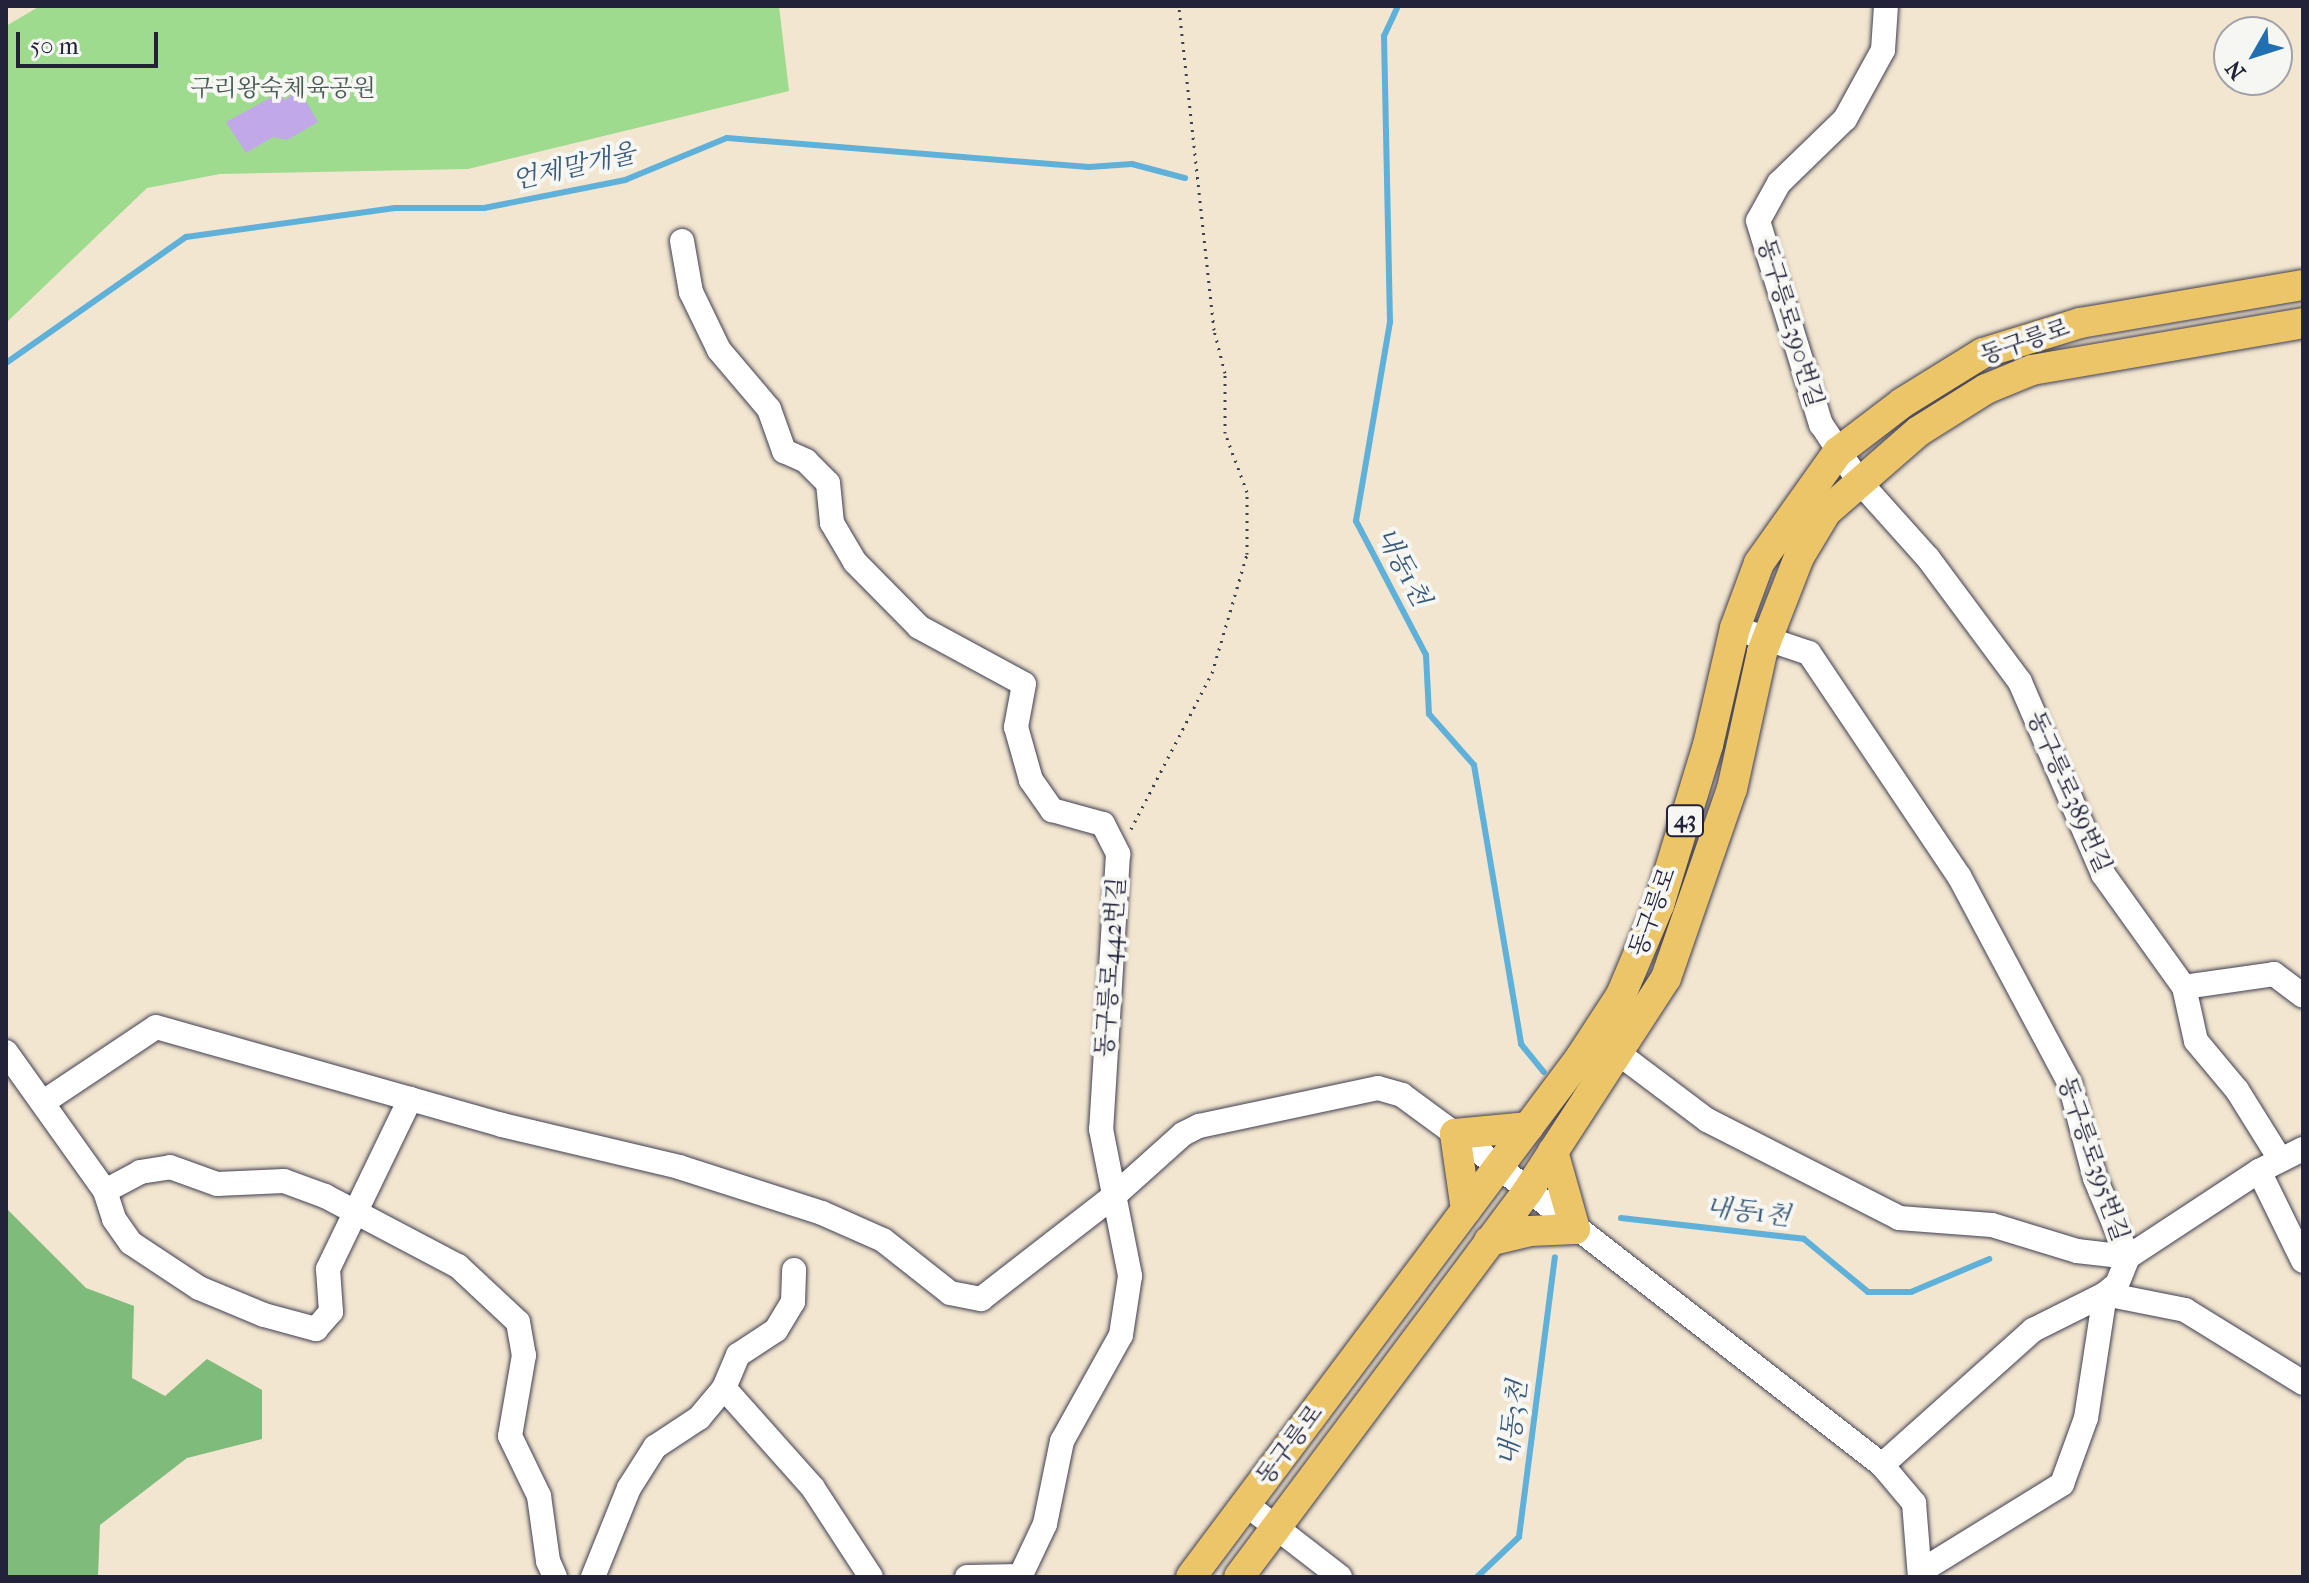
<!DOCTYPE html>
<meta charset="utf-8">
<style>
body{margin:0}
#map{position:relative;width:2309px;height:1583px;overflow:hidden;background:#f2e6d0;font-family:"IM FELL French Canon","Noto Serif KR",serif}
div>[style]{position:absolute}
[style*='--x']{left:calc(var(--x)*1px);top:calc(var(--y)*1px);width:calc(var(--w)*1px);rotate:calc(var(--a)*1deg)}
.green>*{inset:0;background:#9fdb8f}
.forest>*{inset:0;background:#7fbb7a}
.stream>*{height:6px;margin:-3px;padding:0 3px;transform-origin:3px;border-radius:3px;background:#5fb1da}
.building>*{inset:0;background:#c0a8e9}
.path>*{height:3px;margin-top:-1.5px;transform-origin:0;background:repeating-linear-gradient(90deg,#413f51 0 2px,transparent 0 8px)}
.roads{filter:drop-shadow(0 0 2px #413f51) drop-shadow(0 0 2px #413f51)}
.minor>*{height:24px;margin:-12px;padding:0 12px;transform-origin:12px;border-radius:12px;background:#fff}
.major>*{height:30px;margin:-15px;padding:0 15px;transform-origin:15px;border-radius:15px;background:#ecc569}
span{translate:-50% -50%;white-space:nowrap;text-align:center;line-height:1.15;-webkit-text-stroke:8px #f6f6f2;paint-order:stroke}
.shield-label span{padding:2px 6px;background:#f6f6f2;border:2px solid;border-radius:6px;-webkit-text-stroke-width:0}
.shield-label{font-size:22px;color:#22223b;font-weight:700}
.park-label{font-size:24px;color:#485a54}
.street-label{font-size:24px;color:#22223b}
.water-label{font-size:26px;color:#3a5b7b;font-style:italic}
.frame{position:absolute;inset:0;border:8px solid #22223b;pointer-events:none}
.north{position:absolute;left:2213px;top:16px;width:80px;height:80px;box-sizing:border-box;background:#f6f6f2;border:2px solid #a1a1a9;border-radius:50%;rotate:231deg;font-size:22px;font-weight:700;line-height:32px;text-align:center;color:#22223b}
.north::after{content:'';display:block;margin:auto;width:28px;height:36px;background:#1f6fb2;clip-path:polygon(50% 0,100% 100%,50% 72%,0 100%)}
.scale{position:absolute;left:16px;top:32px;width:142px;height:36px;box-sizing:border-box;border:4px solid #22223b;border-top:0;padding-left:10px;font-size:24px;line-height:28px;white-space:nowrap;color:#22223b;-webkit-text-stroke:6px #f6f6f2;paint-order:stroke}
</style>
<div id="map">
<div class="green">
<div style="clip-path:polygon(40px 6px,779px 6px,789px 91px,468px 169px,220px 174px,147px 188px,6px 323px,6px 26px)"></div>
</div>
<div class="forest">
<div style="clip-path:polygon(6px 1208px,86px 1288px,134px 1306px,132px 1378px,165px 1396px,207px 1359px,262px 1390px,262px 1439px,187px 1458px,100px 1525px,98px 1577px,6px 1577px)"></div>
</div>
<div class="stream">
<div style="--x:1398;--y:6;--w:33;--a:115"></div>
<div style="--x:1384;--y:36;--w:286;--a:88.8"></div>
<div style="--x:1390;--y:322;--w:202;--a:99.7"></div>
<div style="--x:1356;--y:521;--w:151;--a:62.4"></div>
<div style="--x:1426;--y:655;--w:59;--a:87.1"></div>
<div style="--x:1429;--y:714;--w:68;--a:48.6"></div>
<div style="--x:1474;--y:765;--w:283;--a:80.4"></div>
<div style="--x:1521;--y:1044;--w:36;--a:51"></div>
<div style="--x:6;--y:363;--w:220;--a:-35"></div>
<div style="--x:186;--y:237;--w:211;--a:-7.9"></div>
<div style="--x:395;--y:208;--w:89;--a:0"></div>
<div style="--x:484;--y:208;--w:144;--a:-11.2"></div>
<div style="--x:625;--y:180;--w:110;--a:-22.4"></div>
<div style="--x:727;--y:138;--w:363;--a:4.6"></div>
<div style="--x:1089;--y:167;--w:43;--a:-4"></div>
<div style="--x:1132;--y:164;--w:55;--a:14.8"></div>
<div style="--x:1621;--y:1218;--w:184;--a:6.5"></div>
<div style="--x:1804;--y:1239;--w:83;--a:39.6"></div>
<div style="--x:1868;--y:1292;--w:43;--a:0"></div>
<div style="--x:1911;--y:1292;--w:85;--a:-22.9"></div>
<div style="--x:1477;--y:1577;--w:58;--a:-43.6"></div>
<div style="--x:1519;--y:1537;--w:282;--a:-82.7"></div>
</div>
<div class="building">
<div style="clip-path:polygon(299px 89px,318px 122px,287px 140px,273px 137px,246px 153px,226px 122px,279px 93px,285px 100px)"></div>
</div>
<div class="path">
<div style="--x:1131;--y:829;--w:176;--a:-62.6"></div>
<div style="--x:1212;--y:673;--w:124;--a:-73.6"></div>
<div style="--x:1247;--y:554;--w:62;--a:-90"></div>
<div style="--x:1247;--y:492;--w:63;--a:-110.4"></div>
<div style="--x:1225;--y:433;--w:60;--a:-90"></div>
<div style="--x:1225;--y:373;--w:44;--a:-104.3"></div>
<div style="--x:1214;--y:330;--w:326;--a:-96.2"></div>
</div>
<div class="roads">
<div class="minor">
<div style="--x:1886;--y:6;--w:44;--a:93.9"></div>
<div style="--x:1883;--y:50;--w:79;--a:118.8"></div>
<div style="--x:1845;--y:119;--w:92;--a:135.9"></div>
<div style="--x:1779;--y:183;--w:43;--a:118.9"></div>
<div style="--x:1758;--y:221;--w:213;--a:72.8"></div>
<div style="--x:1821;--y:424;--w:67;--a:56.5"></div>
<div style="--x:1858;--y:480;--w:105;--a:48.1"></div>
<div style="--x:1928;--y:558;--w:154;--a:53.4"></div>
<div style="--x:2020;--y:682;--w:209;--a:66.6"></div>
<div style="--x:2103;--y:874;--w:139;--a:54.4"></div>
<div style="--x:2184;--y:987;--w:55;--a:77.5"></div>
<div style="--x:2196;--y:1041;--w:64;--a:50.1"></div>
<div style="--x:2237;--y:1090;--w:81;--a:58.1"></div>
<div style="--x:682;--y:241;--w:52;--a:80"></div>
<div style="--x:691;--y:292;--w:64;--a:64.2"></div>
<div style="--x:719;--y:350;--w:77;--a:49.7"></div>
<div style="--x:769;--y:409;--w:45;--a:70.3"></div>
<div style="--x:784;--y:451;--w:24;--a:24"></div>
<div style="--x:806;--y:461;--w:31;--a:45"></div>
<div style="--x:828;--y:483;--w:40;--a:84.3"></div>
<div style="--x:832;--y:523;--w:45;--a:59.5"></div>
<div style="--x:855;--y:562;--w:91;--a:45.4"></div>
<div style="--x:919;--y:627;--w:119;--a:28.5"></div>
<div style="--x:1024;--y:684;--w:44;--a:100.5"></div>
<div style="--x:1016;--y:727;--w:55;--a:74.2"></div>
<div style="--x:1031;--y:780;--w:37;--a:55"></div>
<div style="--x:1052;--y:810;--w:53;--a:15.4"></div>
<div style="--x:1103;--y:824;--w:34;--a:63"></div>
<div style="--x:1118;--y:854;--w:276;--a:93.5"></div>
<div style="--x:1101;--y:1129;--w:150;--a:78.8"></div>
<div style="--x:1130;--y:1276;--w:60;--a:98.7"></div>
<div style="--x:1121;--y:1335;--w:121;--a:119.1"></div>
<div style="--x:1062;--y:1441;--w:85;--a:101.6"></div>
<div style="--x:1045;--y:1524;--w:59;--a:115.3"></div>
<div style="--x:1735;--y:628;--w:78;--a:18.7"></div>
<div style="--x:1809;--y:653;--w:269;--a:56.1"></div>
<div style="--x:1959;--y:876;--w:236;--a:61.9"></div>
<div style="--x:2070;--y:1084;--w:97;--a:75.1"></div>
<div style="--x:2095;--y:1178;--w:86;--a:67.3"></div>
<div style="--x:2128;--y:1257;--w:29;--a:112"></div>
<div style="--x:2117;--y:1284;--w:16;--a:140"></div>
<div style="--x:2105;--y:1294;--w:125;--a:98.7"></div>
<div style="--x:2086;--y:1418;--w:70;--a:110"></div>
<div style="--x:2062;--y:1484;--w:166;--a:148.3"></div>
<div style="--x:2184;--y:987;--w:91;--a:-8.2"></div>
<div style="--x:2274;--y:974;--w:36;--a:37"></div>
<div style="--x:6;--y:1052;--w:171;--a:54.5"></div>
<div style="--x:105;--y:1191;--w:40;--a:-28"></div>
<div style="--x:140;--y:1172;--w:30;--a:-9"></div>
<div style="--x:170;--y:1167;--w:50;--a:19.9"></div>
<div style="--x:217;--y:1184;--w:67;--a:-2.6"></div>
<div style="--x:284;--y:1181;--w:44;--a:20.1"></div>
<div style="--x:325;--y:1196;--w:150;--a:27.8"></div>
<div style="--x:458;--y:1266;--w:82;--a:43"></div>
<div style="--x:518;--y:1322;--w:34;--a:80"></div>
<div style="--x:524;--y:1355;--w:82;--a:99.8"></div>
<div style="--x:510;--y:1436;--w:67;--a:64.2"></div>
<div style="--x:539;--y:1496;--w:66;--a:82.1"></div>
<div style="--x:548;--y:1561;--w:17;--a:66"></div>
<div style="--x:1618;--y:1053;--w:111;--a:37"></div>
<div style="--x:1707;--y:1120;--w:216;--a:27"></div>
<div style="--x:1899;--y:1218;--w:93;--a:4.3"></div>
<div style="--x:1992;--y:1225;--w:89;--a:17"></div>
<div style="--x:2077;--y:1251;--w:51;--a:6.7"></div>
<div style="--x:2128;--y:1257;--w:157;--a:-33.3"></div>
<div style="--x:2259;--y:1171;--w:49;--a:-26.6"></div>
<div style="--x:45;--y:1101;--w:133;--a:-33.7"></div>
<div style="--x:156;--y:1027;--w:360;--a:15.8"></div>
<div style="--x:502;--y:1125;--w:182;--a:13.3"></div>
<div style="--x:679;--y:1167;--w:150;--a:17.8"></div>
<div style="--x:822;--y:1213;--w:67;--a:23.9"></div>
<div style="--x:883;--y:1240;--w:85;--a:38.3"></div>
<div style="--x:950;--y:1293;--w:32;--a:11"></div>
<div style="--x:981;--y:1299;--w:170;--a:-37.8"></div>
<div style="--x:1115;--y:1195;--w:91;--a:-41.9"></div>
<div style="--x:1183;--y:1134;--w:18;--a:-27"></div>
<div style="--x:1199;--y:1126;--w:183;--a:-12"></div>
<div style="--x:1378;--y:1088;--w:25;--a:16"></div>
<div style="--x:1402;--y:1095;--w:93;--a:36.3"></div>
<div style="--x:1477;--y:1150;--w:513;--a:37.87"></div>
<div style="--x:1882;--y:1465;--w:50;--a:49.9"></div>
<div style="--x:1914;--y:1503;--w:74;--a:85.4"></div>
<div style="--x:2259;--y:1171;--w:100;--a:63.9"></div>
<div style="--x:105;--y:1191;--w:29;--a:72"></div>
<div style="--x:114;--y:1219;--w:29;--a:55"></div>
<div style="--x:131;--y:1243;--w:82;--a:33.5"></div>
<div style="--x:199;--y:1288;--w:70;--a:22.6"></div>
<div style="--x:264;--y:1315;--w:54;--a:15.1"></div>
<div style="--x:316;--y:1329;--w:23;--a:-49"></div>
<div style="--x:331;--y:1312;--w:43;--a:-94"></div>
<div style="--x:328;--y:1269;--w:189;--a:-64.2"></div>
<div style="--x:724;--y:1388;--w:134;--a:48.3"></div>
<div style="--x:813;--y:1488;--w:106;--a:56.9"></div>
<div style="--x:1882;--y:1465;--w:203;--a:-41.8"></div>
<div style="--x:2033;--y:1330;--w:80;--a:-26.6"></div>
<div style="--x:2105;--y:1294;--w:82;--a:11.3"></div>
<div style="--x:2185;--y:1310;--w:139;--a:31.7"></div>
<div style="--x:1246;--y:1504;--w:119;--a:37.8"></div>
<div style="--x:593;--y:1577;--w:96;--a:-68"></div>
<div style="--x:629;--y:1488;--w:49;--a:-57.6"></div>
<div style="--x:655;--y:1447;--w:53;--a:-33.4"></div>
<div style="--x:699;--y:1418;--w:39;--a:-50"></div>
<div style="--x:724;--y:1388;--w:36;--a:-67"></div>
<div style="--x:738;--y:1355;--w:45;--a:-33.3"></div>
<div style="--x:776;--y:1330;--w:33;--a:-59"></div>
<div style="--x:793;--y:1302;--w:32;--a:-88"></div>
<div style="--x:967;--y:1577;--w:53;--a:-1.1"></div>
</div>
<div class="major">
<div style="--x:1466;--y:1210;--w:77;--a:-98.2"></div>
<div style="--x:1455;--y:1134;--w:74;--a:-5.4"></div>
<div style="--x:1489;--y:1241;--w:42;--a:-13.7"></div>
<div style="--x:1530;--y:1231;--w:45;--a:-2.5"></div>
<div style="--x:1575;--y:1229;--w:81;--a:-105.8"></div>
<div style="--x:1191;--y:1577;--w:649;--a:-53.15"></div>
<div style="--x:1580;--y:1058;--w:75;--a:-56.9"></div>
<div style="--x:1621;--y:995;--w:98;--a:-67.1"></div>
<div style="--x:1659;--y:905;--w:167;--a:-73"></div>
<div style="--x:1708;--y:745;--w:120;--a:-77"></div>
<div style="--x:1735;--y:628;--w:69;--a:-69.7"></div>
<div style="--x:1759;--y:563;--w:136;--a:-54.6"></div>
<div style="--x:1838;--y:452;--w:81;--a:-37.4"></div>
<div style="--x:1902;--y:403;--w:95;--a:-31.7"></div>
<div style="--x:1983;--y:353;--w:102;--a:-17.2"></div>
<div style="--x:2080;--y:323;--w:226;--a:-9.7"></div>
<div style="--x:1239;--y:1577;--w:481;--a:-53.2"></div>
<div style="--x:1527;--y:1192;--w:255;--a:-57"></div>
<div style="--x:1666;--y:978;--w:200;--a:-70.8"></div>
<div style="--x:1732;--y:789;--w:140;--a:-77.6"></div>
<div style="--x:1762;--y:652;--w:102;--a:-68.7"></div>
<div style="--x:1799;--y:557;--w:52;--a:-59"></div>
<div style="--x:1826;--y:512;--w:123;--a:-41.1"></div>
<div style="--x:1919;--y:431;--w:79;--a:-32.1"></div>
<div style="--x:1986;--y:389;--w:50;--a:-22.4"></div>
<div style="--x:2032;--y:370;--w:275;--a:-9.8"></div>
</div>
</div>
<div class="shield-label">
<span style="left:1685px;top:821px">43</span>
</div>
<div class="park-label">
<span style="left:283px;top:89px">구리왕숙체육공원</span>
</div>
<div class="street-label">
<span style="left:1790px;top:323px;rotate:73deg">동구릉로390번길</span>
<span style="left:2025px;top:342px;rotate:-19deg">동구릉로</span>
<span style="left:2069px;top:792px;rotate:66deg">동구릉로389번길</span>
<span style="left:1653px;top:912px;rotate:-70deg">동구릉로</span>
<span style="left:1111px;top:967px;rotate:-86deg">동구릉로442번길</span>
<span style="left:2093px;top:1159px;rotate:71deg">동구릉로395번길</span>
<span style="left:1290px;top:1445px;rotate:-53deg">동구릉로</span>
</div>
<div class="water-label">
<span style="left:574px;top:167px;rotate:-13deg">언제말개울</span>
<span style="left:1403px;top:567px;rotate:62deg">내동1천</span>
<span style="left:1748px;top:1212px;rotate:7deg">내동1천</span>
<span style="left:1513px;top:1423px;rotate:-83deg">내동3천</span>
</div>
<div class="frame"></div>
<div class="north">N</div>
<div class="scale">50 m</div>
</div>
